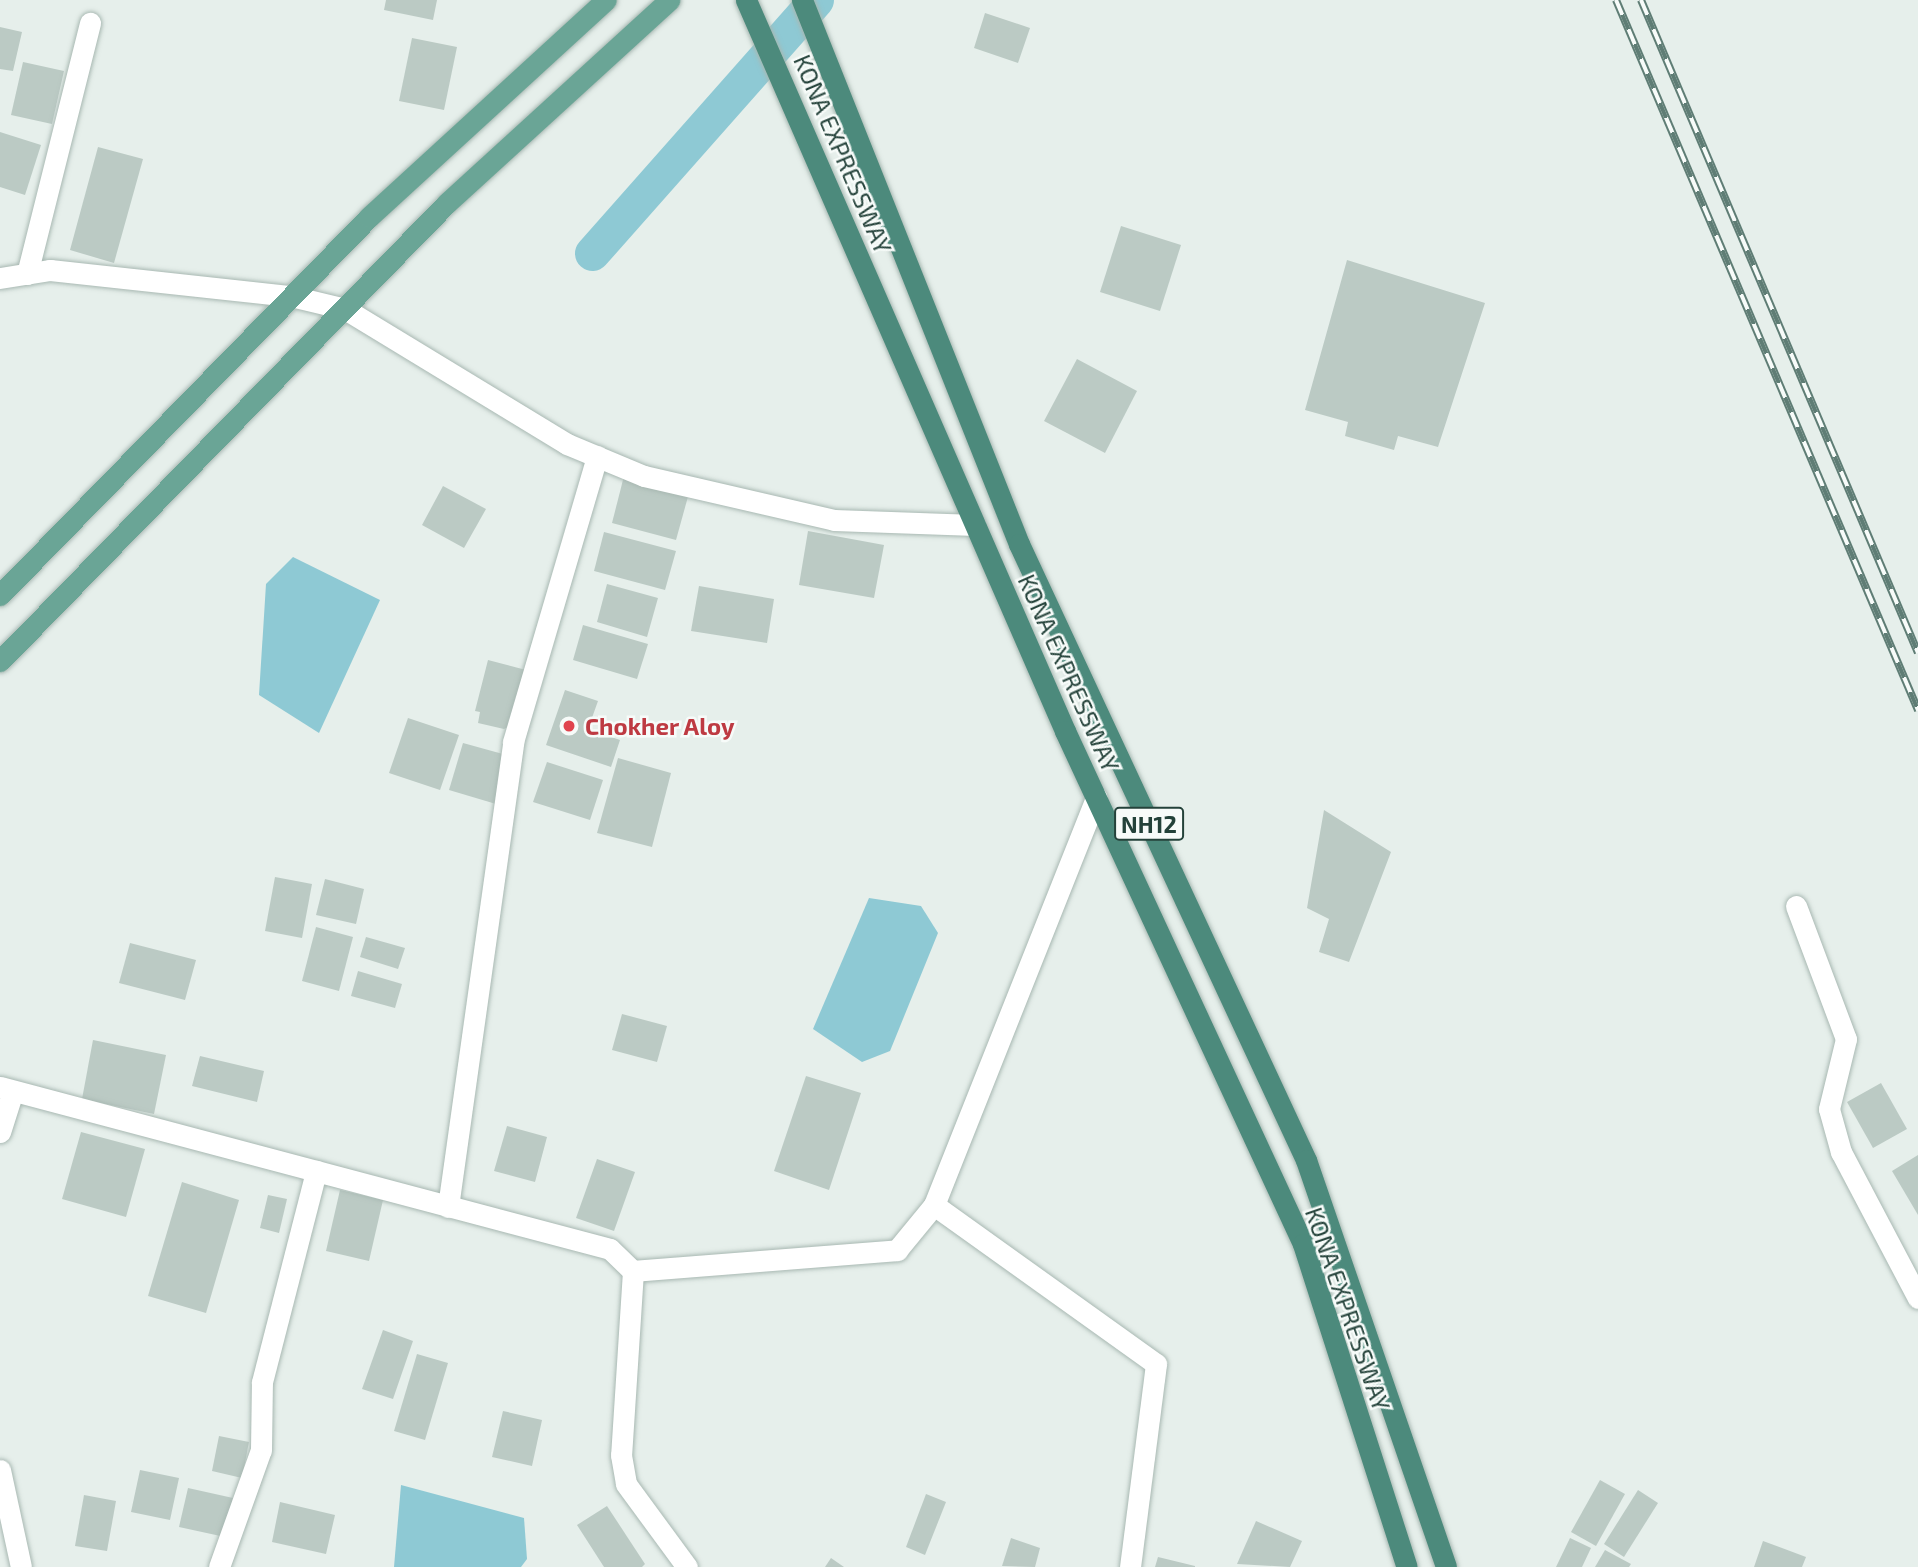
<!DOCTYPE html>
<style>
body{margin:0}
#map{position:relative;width:1918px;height:1567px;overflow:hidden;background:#e6efeb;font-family:"Exo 2",sans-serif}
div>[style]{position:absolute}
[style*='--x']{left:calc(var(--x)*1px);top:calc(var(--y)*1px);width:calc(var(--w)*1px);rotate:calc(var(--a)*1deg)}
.water>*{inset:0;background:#8ec9d4}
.canal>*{height:35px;margin:-17.5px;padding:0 17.5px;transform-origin:17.5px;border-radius:17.5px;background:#8ec9d4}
.building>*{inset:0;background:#bbcac4}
.roads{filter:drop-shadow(0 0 2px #a8b8b2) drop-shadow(0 0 2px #a8b8b2)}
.minor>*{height:21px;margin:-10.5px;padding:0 10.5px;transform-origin:10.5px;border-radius:10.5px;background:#fff}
.primary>*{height:21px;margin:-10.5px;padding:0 10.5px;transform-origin:10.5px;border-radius:10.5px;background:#6aa596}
.trunk>*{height:21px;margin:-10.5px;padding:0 10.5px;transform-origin:10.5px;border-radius:10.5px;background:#4c8a7c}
.rail>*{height:8px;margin-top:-4px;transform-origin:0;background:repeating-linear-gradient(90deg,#f7fbf9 0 16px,#5f7d75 0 32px);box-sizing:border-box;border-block:2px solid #5f7d75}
.dots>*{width:19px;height:19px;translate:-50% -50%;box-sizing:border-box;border:4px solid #f7fbf9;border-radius:50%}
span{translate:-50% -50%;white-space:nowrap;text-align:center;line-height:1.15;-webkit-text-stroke:5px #f7fbf9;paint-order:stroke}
.shield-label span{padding:2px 5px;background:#f7fbf9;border:2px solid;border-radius:5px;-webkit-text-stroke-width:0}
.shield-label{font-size:23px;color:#24423a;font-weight:700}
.street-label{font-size:24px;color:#24423a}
.health-label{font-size:24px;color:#be3a42;font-weight:700}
.left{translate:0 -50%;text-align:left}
</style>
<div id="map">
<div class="water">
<div style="clip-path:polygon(293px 557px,380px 600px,319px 733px,259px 695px,266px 584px)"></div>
<div style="clip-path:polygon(869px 898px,921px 906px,938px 933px,890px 1051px,862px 1062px,813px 1029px)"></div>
<div style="clip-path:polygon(401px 1485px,524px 1518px,527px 1559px,521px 1567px,394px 1567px)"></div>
</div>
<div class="canal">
<div style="--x:592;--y:253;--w:338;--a:-48.5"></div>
</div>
<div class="building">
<div style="clip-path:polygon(386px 0,437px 0,433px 20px,384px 10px)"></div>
<div style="clip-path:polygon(985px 13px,1030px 28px,1018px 63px,974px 48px)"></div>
<div style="clip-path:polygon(0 27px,22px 32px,13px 71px,0 69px)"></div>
<div style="clip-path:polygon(412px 38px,457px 47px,444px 110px,399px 101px)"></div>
<div style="clip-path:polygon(23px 62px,64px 71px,52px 124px,11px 115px)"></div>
<div style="clip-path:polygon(0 132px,41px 145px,25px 195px,0 187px)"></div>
<div style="clip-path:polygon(98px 147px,143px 159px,114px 263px,70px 250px)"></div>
<div style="clip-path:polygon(1121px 226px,1181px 245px,1160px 311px,1100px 292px)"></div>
<div style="clip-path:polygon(1347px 260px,1485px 303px,1438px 447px,1398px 436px,1394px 450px,1345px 436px,1348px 422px,1305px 410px)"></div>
<div style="clip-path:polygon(1077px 359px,1137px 391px,1105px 453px,1044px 421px)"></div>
<div style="clip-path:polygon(624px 476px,689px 493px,676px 540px,612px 523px)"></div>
<div style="clip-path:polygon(443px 486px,486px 509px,464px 548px,422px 525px)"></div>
<div style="clip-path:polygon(808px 531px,884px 545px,874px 598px,799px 585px)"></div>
<div style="clip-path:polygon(604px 532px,676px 551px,665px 590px,594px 571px)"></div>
<div style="clip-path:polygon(607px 584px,658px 598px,647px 637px,597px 622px)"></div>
<div style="clip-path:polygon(699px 586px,774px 599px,767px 643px,691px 631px)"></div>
<div style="clip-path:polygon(583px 625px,648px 644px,637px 679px,573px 660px)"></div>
<div style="clip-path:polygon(488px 660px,526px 670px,512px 725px,504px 729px,478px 723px,480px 712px,475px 711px)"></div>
<div style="clip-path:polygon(565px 690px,598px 701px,588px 729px,620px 740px,611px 767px,546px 745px)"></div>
<div style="clip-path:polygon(408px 718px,459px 735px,440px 790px,389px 773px)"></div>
<div style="clip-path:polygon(463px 743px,510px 756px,496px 804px,449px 790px)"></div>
<div style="clip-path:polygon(618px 758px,671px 773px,652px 847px,597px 833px)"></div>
<div style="clip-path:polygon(547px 762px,603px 780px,590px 820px,533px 802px)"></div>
<div style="clip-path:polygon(1324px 810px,1391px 852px,1349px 962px,1319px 952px,1329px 919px,1307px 908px)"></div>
<div style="clip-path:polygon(275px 877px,312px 884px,302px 938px,265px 931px)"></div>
<div style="clip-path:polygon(325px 879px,364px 889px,356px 924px,316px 915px)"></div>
<div style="clip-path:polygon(316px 927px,353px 937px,339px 991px,302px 981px)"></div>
<div style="clip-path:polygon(366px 937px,405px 948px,398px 969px,360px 957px)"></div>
<div style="clip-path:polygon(130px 943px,196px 960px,185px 1000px,119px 983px)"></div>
<div style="clip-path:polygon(358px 971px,402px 984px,395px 1008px,351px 996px)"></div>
<div style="clip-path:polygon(622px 1014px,667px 1026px,657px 1062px,612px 1050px)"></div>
<div style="clip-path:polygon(93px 1040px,166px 1055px,154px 1114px,82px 1099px)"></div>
<div style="clip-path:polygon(200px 1056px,264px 1071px,257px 1102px,192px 1086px)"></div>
<div style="clip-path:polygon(806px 1076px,861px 1093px,829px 1190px,774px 1171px)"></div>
<div style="clip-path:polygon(1881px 1083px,1907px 1129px,1873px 1148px,1847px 1102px)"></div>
<div style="clip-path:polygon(507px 1126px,547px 1137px,535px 1182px,494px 1171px)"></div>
<div style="clip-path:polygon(81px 1132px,145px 1149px,126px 1217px,62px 1199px)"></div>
<div style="clip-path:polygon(1918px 1155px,1918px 1215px,1892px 1171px)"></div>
<div style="clip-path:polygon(597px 1159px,635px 1172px,614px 1231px,576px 1218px)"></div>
<div style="clip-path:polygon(182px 1182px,239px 1200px,206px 1313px,148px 1296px)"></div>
<div style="clip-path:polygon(340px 1190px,383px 1200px,369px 1261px,326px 1251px)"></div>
<div style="clip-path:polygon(268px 1195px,287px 1199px,279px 1233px,260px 1228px)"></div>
<div style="clip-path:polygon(383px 1330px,413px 1341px,393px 1399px,362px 1389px)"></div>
<div style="clip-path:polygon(417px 1354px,448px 1363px,425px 1440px,394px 1431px)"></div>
<div style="clip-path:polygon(503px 1411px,542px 1420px,532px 1466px,492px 1457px)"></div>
<div style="clip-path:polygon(219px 1436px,249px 1442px,242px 1478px,212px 1471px)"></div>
<div style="clip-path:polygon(140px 1470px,179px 1478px,170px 1520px,131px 1512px)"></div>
<div style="clip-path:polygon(1600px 1480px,1625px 1494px,1596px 1546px,1571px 1532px)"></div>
<div style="clip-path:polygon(188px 1488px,233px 1498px,225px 1537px,179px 1527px)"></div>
<div style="clip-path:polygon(1638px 1490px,1658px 1503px,1624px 1557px,1604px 1544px)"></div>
<div style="clip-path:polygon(926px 1494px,946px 1502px,925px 1555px,906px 1547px)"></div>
<div style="clip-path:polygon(84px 1495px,116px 1501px,107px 1551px,75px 1546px)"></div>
<div style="clip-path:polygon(280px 1502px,335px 1515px,326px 1554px,272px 1542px)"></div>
<div style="clip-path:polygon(607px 1506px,645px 1564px,642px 1567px,604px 1567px,577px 1525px)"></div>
<div style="clip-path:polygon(1256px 1521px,1302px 1541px,1290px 1567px,1237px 1564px)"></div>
<div style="clip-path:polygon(1011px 1538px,1040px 1548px,1035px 1567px,1002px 1566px)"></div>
<div style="clip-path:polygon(1570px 1538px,1591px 1548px,1582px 1567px,1556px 1567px)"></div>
<div style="clip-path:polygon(1763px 1541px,1806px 1557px,1802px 1567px,1754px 1567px)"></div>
<div style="clip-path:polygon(1605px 1550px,1631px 1564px,1629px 1567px,1595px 1567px)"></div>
<div style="clip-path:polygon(1158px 1557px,1195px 1566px,1195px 1567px,1155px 1567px)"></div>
<div style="clip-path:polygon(831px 1558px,844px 1567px,825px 1567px)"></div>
</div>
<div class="roads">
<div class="minor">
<div style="--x:27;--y:274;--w:259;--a:-75.9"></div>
<div style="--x:0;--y:278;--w:51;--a:-9.1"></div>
<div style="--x:50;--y:270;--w:242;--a:6.2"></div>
<div style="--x:291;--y:296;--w:56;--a:13.5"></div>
<div style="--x:345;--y:309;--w:260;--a:31.3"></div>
<div style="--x:567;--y:444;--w:83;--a:22.6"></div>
<div style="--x:644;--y:476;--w:195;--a:13"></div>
<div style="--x:834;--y:520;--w:141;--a:2"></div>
<div style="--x:1796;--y:906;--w:142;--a:69.4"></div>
<div style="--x:1846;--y:1039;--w:72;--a:103.7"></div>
<div style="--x:1829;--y:1109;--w:45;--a:74.4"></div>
<div style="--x:1841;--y:1152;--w:165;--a:62.2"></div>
<div style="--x:0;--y:1087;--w:631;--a:14.87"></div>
<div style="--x:610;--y:1249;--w:32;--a:44"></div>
<div style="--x:633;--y:1271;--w:184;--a:93.7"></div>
<div style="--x:621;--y:1455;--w:29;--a:80"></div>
<div style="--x:626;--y:1484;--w:103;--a:53.7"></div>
<div style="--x:0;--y:1132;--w:43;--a:-72.4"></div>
<div style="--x:934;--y:1205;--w:273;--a:35.6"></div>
<div style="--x:1156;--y:1364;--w:205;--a:97.3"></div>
<div style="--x:448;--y:1207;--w:470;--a:-82"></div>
<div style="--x:513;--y:742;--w:298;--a:-73.6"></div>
<div style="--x:633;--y:1271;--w:265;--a:-4.5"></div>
<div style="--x:897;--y:1250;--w:58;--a:-50.6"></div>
<div style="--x:934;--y:1205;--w:439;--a:-68.3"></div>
<div style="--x:0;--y:1470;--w:99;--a:77.8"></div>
<div style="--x:219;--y:1567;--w:124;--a:-70.3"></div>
<div style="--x:261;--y:1450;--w:68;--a:-89.2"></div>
<div style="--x:262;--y:1382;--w:218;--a:-75.6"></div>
</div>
<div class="primary">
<div style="--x:0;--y:595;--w:528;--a:-45.69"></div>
<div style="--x:369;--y:217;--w:321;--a:-42.5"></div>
<div style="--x:0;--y:661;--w:640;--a:-45.7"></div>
<div style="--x:447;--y:203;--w:301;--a:-42.4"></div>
</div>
<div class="trunk">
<div style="--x:746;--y:0;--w:798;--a:66.42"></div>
<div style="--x:1065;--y:731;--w:566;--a:65.11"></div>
<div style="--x:1303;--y:1244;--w:339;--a:72.2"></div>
<div style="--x:802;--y:0;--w:586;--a:68.25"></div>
<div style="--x:1019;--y:544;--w:680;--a:65.02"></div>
<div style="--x:1306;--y:1160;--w:430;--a:71"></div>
</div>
</div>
<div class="rail">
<div style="--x:1616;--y:0;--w:772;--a:66.96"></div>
<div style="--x:1641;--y:0;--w:709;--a:67.01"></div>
</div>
<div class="dots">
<div style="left:569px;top:726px;background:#e0444e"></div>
</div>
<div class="shield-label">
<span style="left:1149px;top:824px">NH12</span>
</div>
<div class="street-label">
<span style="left:843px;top:154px;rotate:67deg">KONA EXPRESSWAY</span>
<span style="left:1069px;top:673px;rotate:66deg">KONA EXPRESSWAY</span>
<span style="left:1348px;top:1309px;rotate:71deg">KONA EXPRESSWAY</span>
</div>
<div class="health-label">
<span class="left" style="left:585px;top:726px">Chokher Aloy</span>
</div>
</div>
